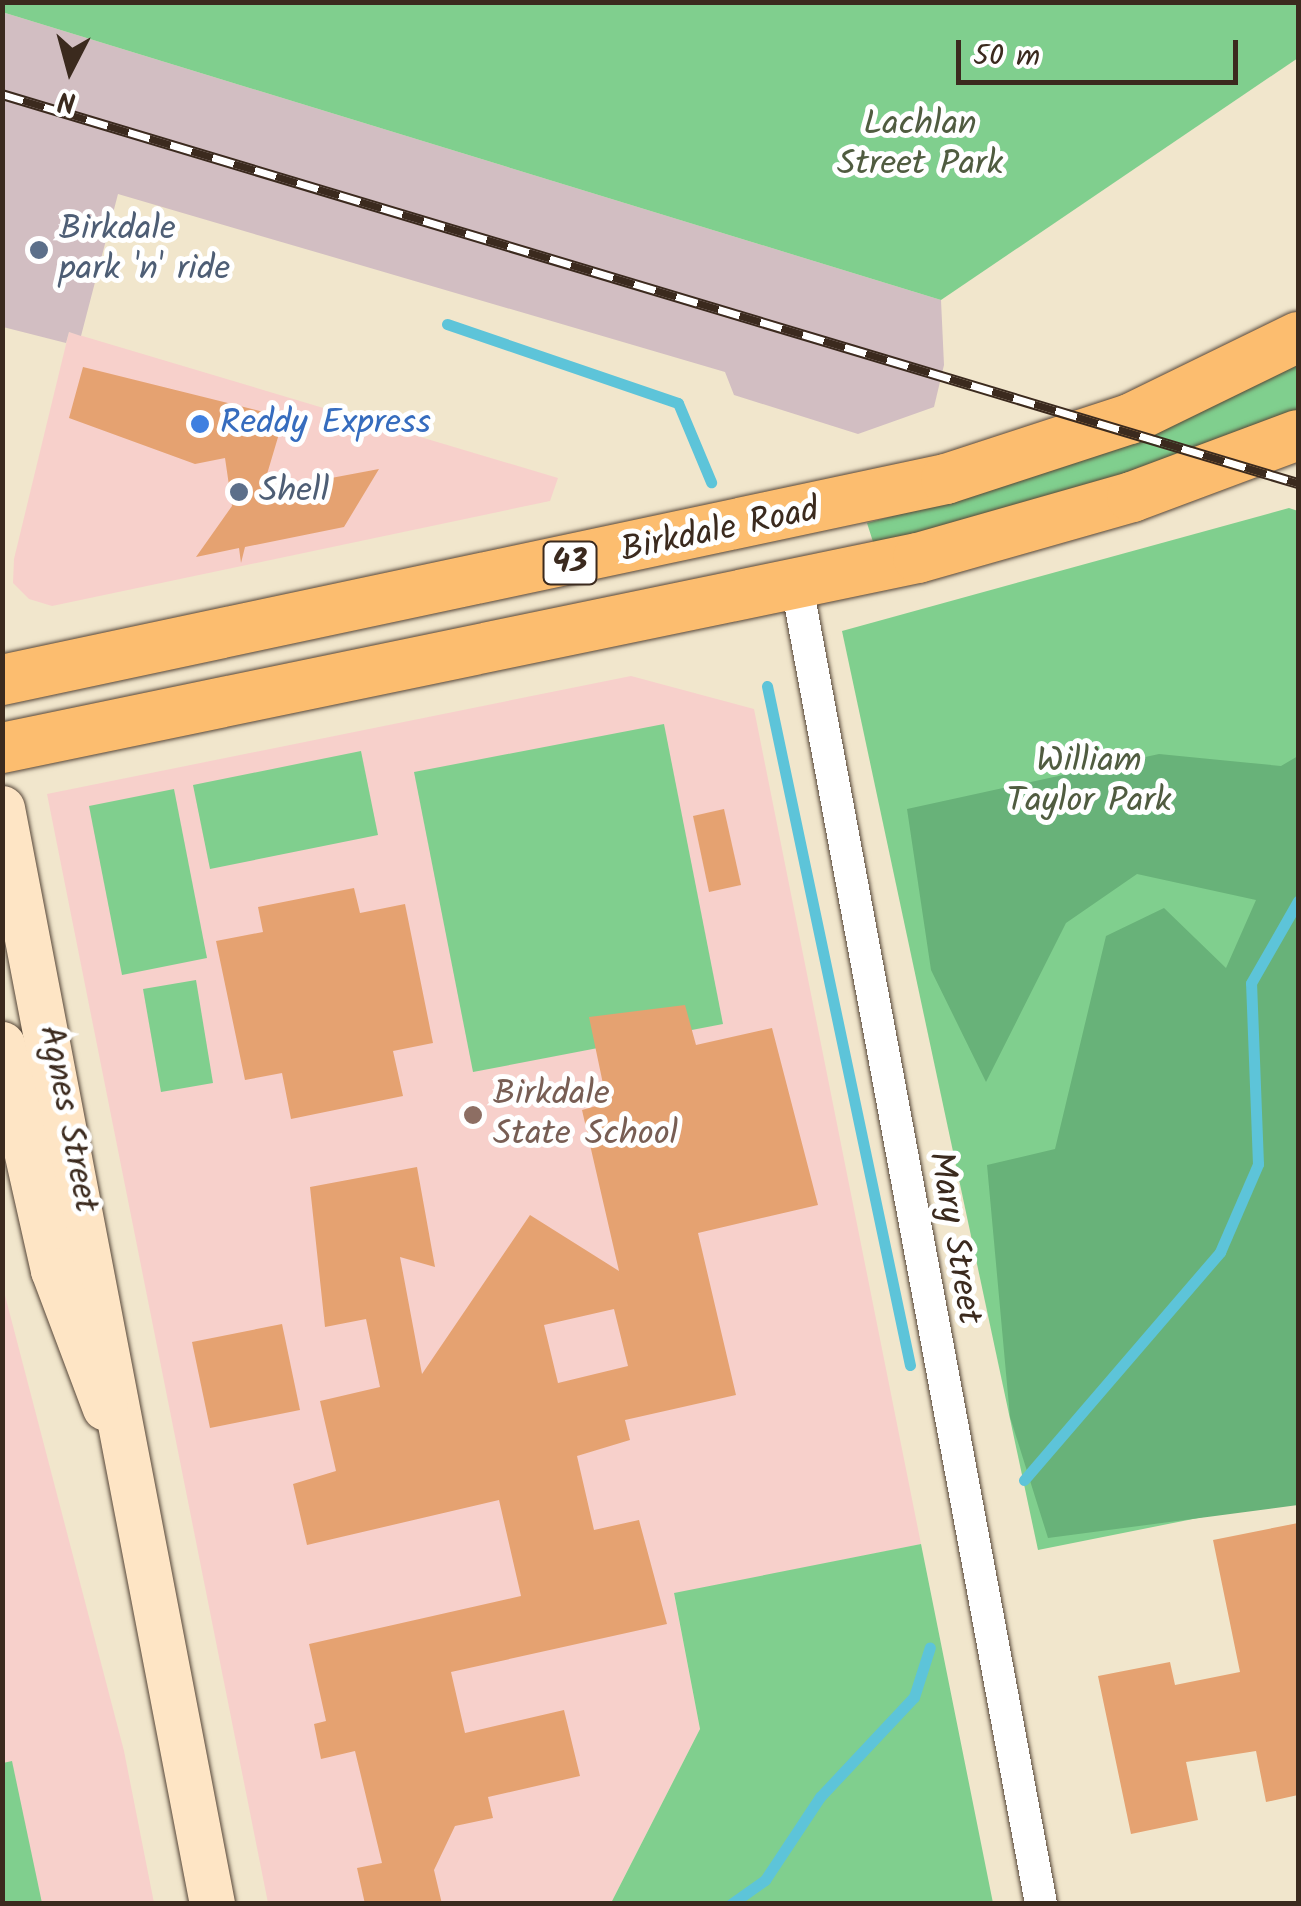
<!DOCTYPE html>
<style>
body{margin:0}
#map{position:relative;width:1301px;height:1906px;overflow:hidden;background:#f1e6cc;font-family:Kalam,sans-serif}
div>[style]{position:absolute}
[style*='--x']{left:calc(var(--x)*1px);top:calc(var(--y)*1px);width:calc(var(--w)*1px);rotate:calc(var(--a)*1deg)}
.built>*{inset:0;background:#f7d0cb}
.industrial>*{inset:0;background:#d2bec2}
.green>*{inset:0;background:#80cf8e}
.forest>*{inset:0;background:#68b279}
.stream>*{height:11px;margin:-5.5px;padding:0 5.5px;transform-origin:5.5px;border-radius:5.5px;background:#5dc4d9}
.building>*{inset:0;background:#e5a271}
.roads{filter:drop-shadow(0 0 2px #564638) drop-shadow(0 0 2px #564638)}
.street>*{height:32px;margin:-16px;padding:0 16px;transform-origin:16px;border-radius:16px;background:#fff}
.secondary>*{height:45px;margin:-22.5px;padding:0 22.5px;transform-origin:22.5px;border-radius:22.5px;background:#fee5c5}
.primary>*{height:50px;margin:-25px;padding:0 25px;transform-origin:25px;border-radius:25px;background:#fcbd6f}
.rail>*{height:11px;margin-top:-5.5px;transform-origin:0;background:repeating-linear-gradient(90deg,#fff 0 22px,#3b2a1e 0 44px);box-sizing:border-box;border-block:2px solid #3b2a1e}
.dots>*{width:28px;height:28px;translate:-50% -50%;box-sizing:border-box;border:5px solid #fff;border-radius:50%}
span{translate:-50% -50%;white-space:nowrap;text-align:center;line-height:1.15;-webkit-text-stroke:10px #fff;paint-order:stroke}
.shield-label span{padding:2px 8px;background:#fff;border:2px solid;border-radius:8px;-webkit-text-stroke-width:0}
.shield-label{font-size:32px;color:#3b2a1e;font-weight:700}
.park-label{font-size:35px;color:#505c40}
.service-label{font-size:35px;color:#4e5e75}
.left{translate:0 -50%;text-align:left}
.shop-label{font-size:35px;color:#366cbe}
.street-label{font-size:35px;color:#3b2a1e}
.education-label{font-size:35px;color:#785e54}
.frame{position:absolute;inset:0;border:5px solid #3b2a1e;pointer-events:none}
.north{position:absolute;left:20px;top:20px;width:100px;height:100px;-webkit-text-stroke:8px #fff;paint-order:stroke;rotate:186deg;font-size:28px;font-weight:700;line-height:40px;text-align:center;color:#3b2a1e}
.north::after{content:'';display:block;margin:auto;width:35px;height:45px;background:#3b2a1e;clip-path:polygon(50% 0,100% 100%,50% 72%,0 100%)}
.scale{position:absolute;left:956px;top:40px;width:282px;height:45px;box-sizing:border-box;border:5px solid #3b2a1e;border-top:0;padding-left:12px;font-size:30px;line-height:35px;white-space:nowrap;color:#3b2a1e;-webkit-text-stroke:8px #fff;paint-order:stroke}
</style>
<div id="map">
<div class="built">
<div style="clip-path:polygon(69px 332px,558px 478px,550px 501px,52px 606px,29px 599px,13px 583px,14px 559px)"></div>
<div style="clip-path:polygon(631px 676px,754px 709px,921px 1544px,674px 1594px,700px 1729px,611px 1903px,268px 1903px,47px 794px)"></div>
<div style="clip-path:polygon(2px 1284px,124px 1751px,154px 1903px,3px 1903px)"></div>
</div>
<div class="industrial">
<div style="clip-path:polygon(2px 12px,941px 300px,944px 365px,934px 407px,858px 434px,734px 395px,725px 372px,118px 194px,81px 336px,69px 332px,66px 343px,3px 327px)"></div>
</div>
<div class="green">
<div style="clip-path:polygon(1298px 2px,1298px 58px,941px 300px,2px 12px,3px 2px)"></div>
<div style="clip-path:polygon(1298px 357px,1298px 411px,1131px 474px,874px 545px,867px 523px,993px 489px)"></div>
<div style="clip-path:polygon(1289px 508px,1298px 511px,1298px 1498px,1038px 1550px,842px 631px)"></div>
<div style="clip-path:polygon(664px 724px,723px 1024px,473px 1072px,414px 772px)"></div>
<div style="clip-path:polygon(361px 751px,378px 835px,210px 869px,193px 785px)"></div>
<div style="clip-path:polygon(174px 789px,207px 958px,122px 975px,89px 806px)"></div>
<div style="clip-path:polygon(196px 980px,213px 1083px,161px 1092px,143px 989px)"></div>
<div style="clip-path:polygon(921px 1544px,993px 1903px,611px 1903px,700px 1729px,674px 1593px)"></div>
<div style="clip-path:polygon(12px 1761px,42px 1903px,3px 1903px,3px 1763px)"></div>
</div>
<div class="forest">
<div style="clip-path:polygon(1159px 754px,1281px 766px,1298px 756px,1298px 1505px,1048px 1538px,1010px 1417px,987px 1165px,1055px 1149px,1106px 936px,1164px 908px,1226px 968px,1256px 900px,1137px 874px,1066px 923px,986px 1082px,931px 970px,907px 809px)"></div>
</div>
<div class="stream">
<div style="--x:447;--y:324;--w:244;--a:18.9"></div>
<div style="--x:678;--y:403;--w:86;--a:67.3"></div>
<div style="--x:767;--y:686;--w:694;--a:78.11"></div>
<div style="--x:1024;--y:1480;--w:301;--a:-49.3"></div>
<div style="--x:1220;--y:1252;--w:96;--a:-66.6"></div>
<div style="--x:1258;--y:1164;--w:181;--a:-92.2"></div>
<div style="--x:1251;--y:983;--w:95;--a:-60.2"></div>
<div style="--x:731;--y:1904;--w:42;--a:-35.2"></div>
<div style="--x:765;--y:1880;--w:100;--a:-56.5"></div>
<div style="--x:820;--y:1797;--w:137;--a:-46.8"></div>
<div style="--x:914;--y:1697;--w:52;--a:-72.3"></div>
</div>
<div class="building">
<div style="clip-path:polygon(83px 367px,284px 417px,262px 491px,379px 469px,344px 527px,245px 547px,241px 563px,239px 548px,196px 557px,232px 506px,225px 458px,195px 464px,69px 418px)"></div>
<div style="clip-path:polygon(724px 809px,741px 885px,709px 892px,693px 816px)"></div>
<div style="clip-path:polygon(354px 888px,360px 913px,405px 904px,433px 1043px,393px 1051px,403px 1096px,291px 1119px,282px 1073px,245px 1080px,216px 941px,263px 932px,258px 907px)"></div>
<div style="clip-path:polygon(evenodd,685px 1005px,696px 1045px,772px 1028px,818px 1205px,698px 1233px,736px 1395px,625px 1420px,630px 1440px,577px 1456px,594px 1530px,639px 1520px,667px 1624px,451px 1672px,465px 1733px,564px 1710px,580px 1776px,488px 1797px,493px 1818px,455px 1826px,434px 1870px,442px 1904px,365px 1904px,357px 1868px,382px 1863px,355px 1751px,321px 1759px,314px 1724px,326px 1721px,309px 1644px,521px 1596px,499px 1500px,307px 1545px,293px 1484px,336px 1471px,320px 1401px,380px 1387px,366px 1319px,325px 1327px,310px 1187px,417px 1167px,435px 1267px,400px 1257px,422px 1374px,530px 1215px,619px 1271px,582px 1110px,607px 1103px,589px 1017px,685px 1005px,614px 1309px,628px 1366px,558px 1383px,544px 1325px,614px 1309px)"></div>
<div style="clip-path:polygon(282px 1324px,300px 1410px,210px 1428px,192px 1342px)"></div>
<div style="clip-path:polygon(1298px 1523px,1298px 1795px,1266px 1802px,1256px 1751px,1186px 1762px,1198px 1820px,1131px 1834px,1098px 1676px,1170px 1662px,1175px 1685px,1240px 1672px,1213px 1540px)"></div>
</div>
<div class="roads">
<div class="street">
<div style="--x:797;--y:586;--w:1340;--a:79.51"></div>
</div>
<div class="secondary">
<div style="--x:2;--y:808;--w:1116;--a:79.15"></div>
<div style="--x:2;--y:1044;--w:232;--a:77.3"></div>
<div style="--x:53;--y:1270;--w:147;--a:69.4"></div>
</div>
<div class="primary">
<div style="--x:2;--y:680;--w:965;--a:-12.02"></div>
<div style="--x:946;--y:479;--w:194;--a:-18.1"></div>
<div style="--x:1130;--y:419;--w:187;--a:-26"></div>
<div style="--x:2;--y:748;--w:935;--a:-11.72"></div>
<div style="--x:918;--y:558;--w:223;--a:-15.9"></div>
<div style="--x:1132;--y:497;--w:177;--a:-20.5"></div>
</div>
</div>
<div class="rail">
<div style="--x:2;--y:94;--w:1353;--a:16.71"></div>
</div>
<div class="dots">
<div style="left:39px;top:250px;background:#5c6f8a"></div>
<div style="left:200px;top:424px;background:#3f7fe0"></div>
<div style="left:239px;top:492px;background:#5c6f8a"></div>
<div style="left:473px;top:1115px;background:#8d6e63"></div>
</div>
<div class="shield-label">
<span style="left:570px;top:563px">43</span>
</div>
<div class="park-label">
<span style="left:920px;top:145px">Lachlan<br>Street Park</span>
<span style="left:1089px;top:782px">William<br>Taylor Park</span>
</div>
<div class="service-label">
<span class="left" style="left:59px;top:250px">Birkdale<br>park 'n' ride</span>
<span class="left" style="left:259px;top:492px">Shell</span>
</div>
<div class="shop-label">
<span class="left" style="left:220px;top:424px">Reddy Express</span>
</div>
<div class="street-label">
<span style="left:720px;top:531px;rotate:-12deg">Birkdale Road</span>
<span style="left:67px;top:1119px;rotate:79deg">Agnes Street</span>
<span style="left:954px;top:1238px;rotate:80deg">Mary Street</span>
</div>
<div class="education-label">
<span class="left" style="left:493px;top:1115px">Birkdale<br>State School</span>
</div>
<div class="frame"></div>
<div class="north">N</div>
<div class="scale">50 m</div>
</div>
